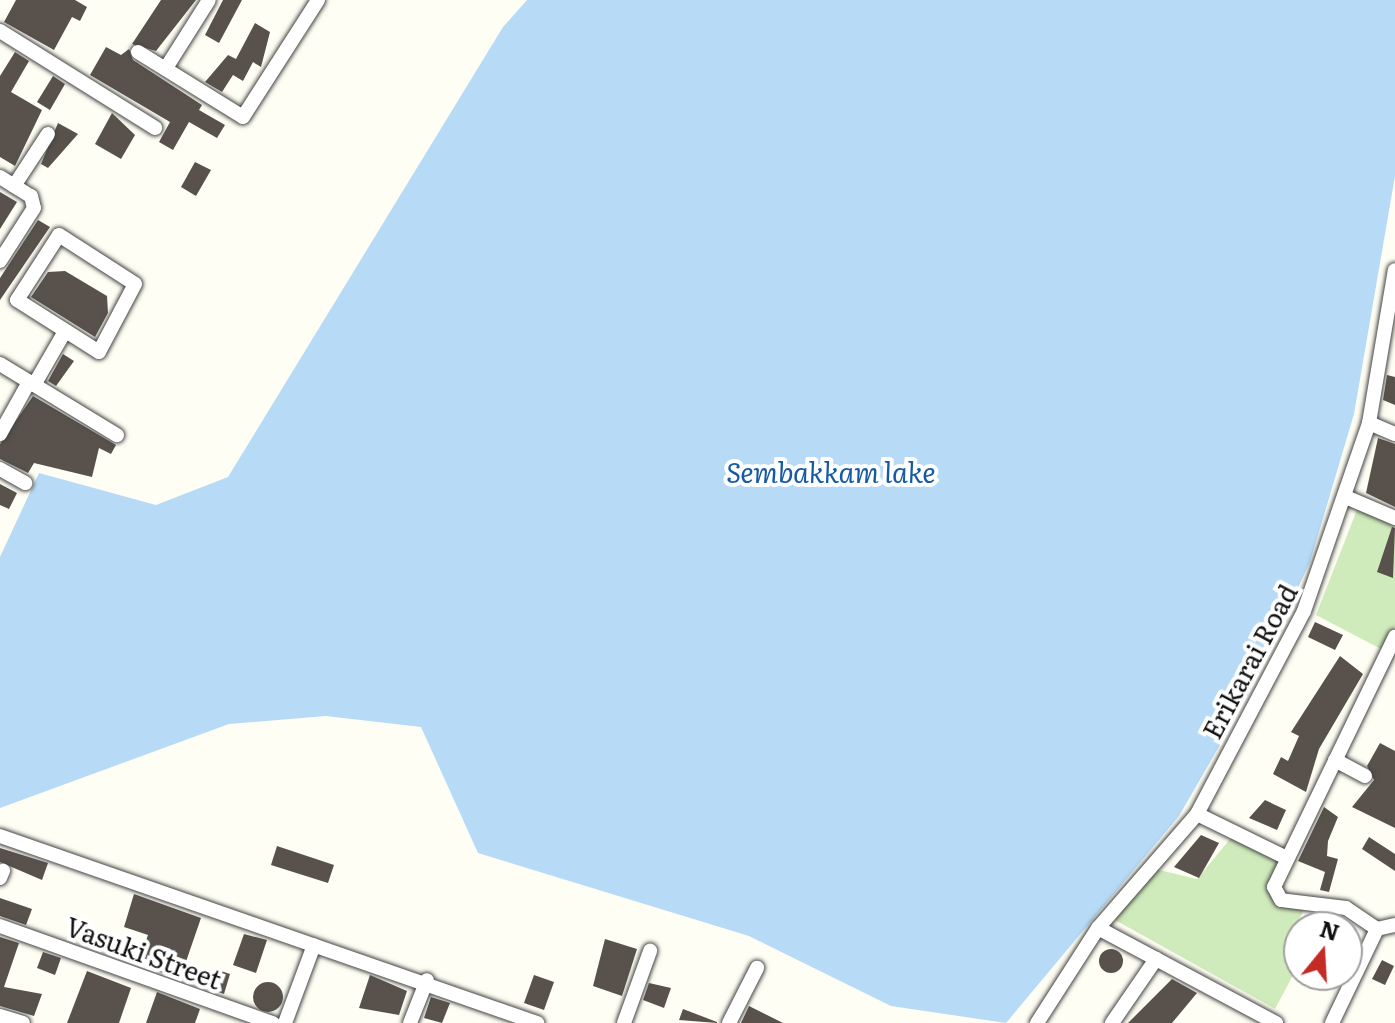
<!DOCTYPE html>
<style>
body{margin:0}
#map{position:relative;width:1395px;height:1023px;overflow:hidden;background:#fffef4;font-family:Literata,serif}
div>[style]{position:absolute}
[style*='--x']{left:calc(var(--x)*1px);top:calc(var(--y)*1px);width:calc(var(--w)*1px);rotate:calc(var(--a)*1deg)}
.green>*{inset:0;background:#d0ebbb}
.water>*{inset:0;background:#b7daf7}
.building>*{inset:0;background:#59524c}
.round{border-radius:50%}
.roads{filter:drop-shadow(0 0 2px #434343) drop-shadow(0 0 2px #434343)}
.minor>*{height:14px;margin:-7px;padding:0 7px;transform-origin:7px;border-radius:7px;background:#fff}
span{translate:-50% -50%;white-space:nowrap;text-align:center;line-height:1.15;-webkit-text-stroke:8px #fff;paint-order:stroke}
.street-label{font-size:26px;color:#101010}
.water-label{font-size:28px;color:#165aa6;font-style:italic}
.north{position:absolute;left:1283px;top:911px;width:80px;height:80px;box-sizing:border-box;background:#fff;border:2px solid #9f9f9f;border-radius:50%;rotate:18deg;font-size:22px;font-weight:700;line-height:32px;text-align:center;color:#101010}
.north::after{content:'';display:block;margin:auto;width:28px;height:36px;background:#c42b24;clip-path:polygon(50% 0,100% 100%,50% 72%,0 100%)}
</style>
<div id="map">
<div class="green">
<div style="clip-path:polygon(1358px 507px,1395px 521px,1395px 626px,1381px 649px,1316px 615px)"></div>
<div style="clip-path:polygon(1235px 833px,1287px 858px,1275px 895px,1306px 904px,1293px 935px,1299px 964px,1275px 1009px,1115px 920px,1155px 869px,1197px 879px)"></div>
</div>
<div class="water">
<div style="clip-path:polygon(527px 0,1395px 0,1395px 176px,1354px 414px,1310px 562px,1244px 703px,1179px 816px,1006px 1023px,891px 1006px,749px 936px,478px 853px,421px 727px,326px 716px,229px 724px,0 808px,0 557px,39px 473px,156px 505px,228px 477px,503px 27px)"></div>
</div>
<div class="building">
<div style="clip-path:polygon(16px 0,75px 0,87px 7px,80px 21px,72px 17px,54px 50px,4px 22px)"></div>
<div style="clip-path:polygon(161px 0,196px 0,156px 51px,132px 44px)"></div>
<div style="clip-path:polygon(223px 0,242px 0,219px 43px,205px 35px)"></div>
<div style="clip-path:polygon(255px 23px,270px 32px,261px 67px,253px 62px,243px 81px,233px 75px,222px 92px,205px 82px,228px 55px,236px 59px)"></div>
<div style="clip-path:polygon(106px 47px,121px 55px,129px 49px,133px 60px,202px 105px,199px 110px,225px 125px,217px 138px,189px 122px,173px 150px,159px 142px,170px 122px,90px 75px)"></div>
<div style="clip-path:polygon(15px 52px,29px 61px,11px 92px,42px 110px,15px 166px,0 157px,0 76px)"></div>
<div style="clip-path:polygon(53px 76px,65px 84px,50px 110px,37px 102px)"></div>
<div style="clip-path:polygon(112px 113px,135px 135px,121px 159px,95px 144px)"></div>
<div style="clip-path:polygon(58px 123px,78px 134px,48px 168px,41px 164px)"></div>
<div style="clip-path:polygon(195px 162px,211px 170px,196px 196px,181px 187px)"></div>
<div style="clip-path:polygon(0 192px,17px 202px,0 229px)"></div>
<div style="clip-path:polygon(38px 220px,50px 227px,0 300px,0 278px)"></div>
<div style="clip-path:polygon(65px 271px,107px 296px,108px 313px,95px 337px,31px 297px,48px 272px)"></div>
<div style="clip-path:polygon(63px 354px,74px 361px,56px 386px,48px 381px)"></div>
<div style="clip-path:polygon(1387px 375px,1395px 377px,1395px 405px,1383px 400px)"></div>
<div style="clip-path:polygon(33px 396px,116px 445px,111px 454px,99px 448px,92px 477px,34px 463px,28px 473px,0 459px,0 444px)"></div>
<div style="clip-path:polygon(1378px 438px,1395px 444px,1395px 507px,1366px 493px)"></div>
<div style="clip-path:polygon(0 484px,17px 493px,9px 509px,0 505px)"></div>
<div style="clip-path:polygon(1392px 527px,1395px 528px,1393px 578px,1377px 572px)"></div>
<div style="clip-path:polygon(1315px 622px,1343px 635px,1335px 650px,1308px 637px)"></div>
<div style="clip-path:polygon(1340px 656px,1363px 674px,1319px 749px,1306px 792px,1273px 774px,1281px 757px,1288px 761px,1299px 736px,1291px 732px)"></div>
<div style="clip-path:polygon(1380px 743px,1395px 751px,1395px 828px,1352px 807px,1374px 780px,1367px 766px)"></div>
<div style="clip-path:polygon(1265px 800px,1286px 810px,1277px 830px,1249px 818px)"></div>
<div style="clip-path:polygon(1324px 807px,1338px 817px,1328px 841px,1327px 856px,1338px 859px,1329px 892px,1320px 890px,1325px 872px,1298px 861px)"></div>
<div style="clip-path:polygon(1201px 835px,1219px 843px,1199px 878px,1174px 867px)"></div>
<div style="clip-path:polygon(1369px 837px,1395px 854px,1395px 871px,1362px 849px)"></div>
<div style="clip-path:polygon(277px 846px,334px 865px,328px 883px,271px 865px)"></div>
<div style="clip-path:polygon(0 848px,48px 863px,42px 880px,0 862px)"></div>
<div style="clip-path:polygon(134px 894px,201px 918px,180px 979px,137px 964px,148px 935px,124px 927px)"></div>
<div style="clip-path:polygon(0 898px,32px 909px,26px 925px,0 916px)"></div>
<div style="clip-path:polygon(244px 934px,267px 940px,256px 973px,233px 965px)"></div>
<div style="clip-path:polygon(0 937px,19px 943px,4px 987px,42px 994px,34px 1016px,0 1006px)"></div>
<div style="clip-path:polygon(605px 939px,637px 949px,622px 996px,593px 986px)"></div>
<div class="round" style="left:1099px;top:949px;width:24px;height:24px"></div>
<div style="clip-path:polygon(43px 952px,61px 958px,55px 975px,37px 968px)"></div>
<div style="clip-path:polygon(1382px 960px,1394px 966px,1385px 985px,1372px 979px)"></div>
<div style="clip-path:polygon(215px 969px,230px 974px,224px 994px,209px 989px)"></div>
<div style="clip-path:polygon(87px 971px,131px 988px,119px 1023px,67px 1023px)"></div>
<div style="clip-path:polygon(370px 975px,407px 991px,399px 1015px,359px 1008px)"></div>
<div style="clip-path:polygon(534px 975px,554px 982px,544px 1010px,524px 1003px)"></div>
<div style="clip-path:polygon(1172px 979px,1197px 993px,1172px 1023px,1128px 1023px)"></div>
<div class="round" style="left:253px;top:982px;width:30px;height:30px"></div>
<div style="clip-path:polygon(649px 983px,671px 988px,664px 1008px,643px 1000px)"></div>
<div style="clip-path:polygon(157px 992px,200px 1009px,195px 1023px,146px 1023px)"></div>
<div style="clip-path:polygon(431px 997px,450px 1003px,442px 1023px,424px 1018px)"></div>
<div style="clip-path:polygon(749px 1006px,783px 1023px,741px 1023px)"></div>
<div style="clip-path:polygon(683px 1009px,717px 1022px,717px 1023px,679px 1020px)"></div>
</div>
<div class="roads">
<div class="minor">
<div style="--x:0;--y:31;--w:183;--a:32"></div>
<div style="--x:138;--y:52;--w:123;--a:31.8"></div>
<div style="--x:243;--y:117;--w:139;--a:-57.3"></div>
<div style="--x:166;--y:68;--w:80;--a:-57.7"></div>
<div style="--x:0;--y:177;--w:36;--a:32"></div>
<div style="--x:31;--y:196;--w:12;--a:76"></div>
<div style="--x:34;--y:208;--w:63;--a:122.7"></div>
<div style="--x:14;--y:186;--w:62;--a:-56.8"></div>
<div style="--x:59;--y:235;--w:90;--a:32.8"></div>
<div style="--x:135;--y:284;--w:77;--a:117.9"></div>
<div style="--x:99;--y:352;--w:97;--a:-147.6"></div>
<div style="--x:17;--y:300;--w:77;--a:-57.1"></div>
<div style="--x:0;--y:364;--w:137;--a:31.3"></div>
<div style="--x:34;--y:385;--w:60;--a:-60"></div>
<div style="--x:1369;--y:423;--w:28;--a:23"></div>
<div style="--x:0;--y:434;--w:60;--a:-60.9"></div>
<div style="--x:0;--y:469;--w:29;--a:29"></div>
<div style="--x:1348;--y:498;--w:51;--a:23.1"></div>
<div style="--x:1335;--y:760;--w:34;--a:28"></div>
<div style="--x:1197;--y:814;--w:100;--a:26.1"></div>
<div style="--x:0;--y:836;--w:569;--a:19.2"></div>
<div style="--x:0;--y:878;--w:8;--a:-67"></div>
<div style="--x:0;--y:926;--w:290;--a:19.6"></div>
<div style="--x:1098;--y:928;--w:202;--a:28.1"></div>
<div style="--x:1377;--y:929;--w:37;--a:-146"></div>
<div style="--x:1346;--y:908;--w:65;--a:-173"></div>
<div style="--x:1281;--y:900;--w:15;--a:-118"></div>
<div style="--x:1274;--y:887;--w:278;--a:-64.2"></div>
<div style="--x:0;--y:1016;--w:24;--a:17"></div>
<div style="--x:285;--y:1023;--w:83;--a:-69.6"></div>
<div style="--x:410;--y:1023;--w:46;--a:-68.4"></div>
<div style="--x:624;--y:1023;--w:77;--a:-70.1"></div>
<div style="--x:729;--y:1023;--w:62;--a:-63"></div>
<div style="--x:1037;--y:1023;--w:113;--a:-57.3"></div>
<div style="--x:1098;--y:928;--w:151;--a:-49"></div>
<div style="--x:1197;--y:814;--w:229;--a:-62.2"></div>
<div style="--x:1304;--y:611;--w:199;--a:-70.9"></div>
<div style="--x:1369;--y:423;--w:155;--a:-80.4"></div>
<div style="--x:1112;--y:1023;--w:78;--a:-55.5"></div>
<div style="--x:1332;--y:1023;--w:104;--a:-64.4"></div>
<div style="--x:1377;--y:929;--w:18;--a:-13"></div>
</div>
</div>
<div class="street-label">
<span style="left:1249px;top:661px;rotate:-62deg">Erikarai Road</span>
<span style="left:144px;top:952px;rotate:20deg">Vasuki Street</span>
</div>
<div class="water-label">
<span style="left:831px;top:471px">Sembakkam lake</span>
</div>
<div class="north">N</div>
</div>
